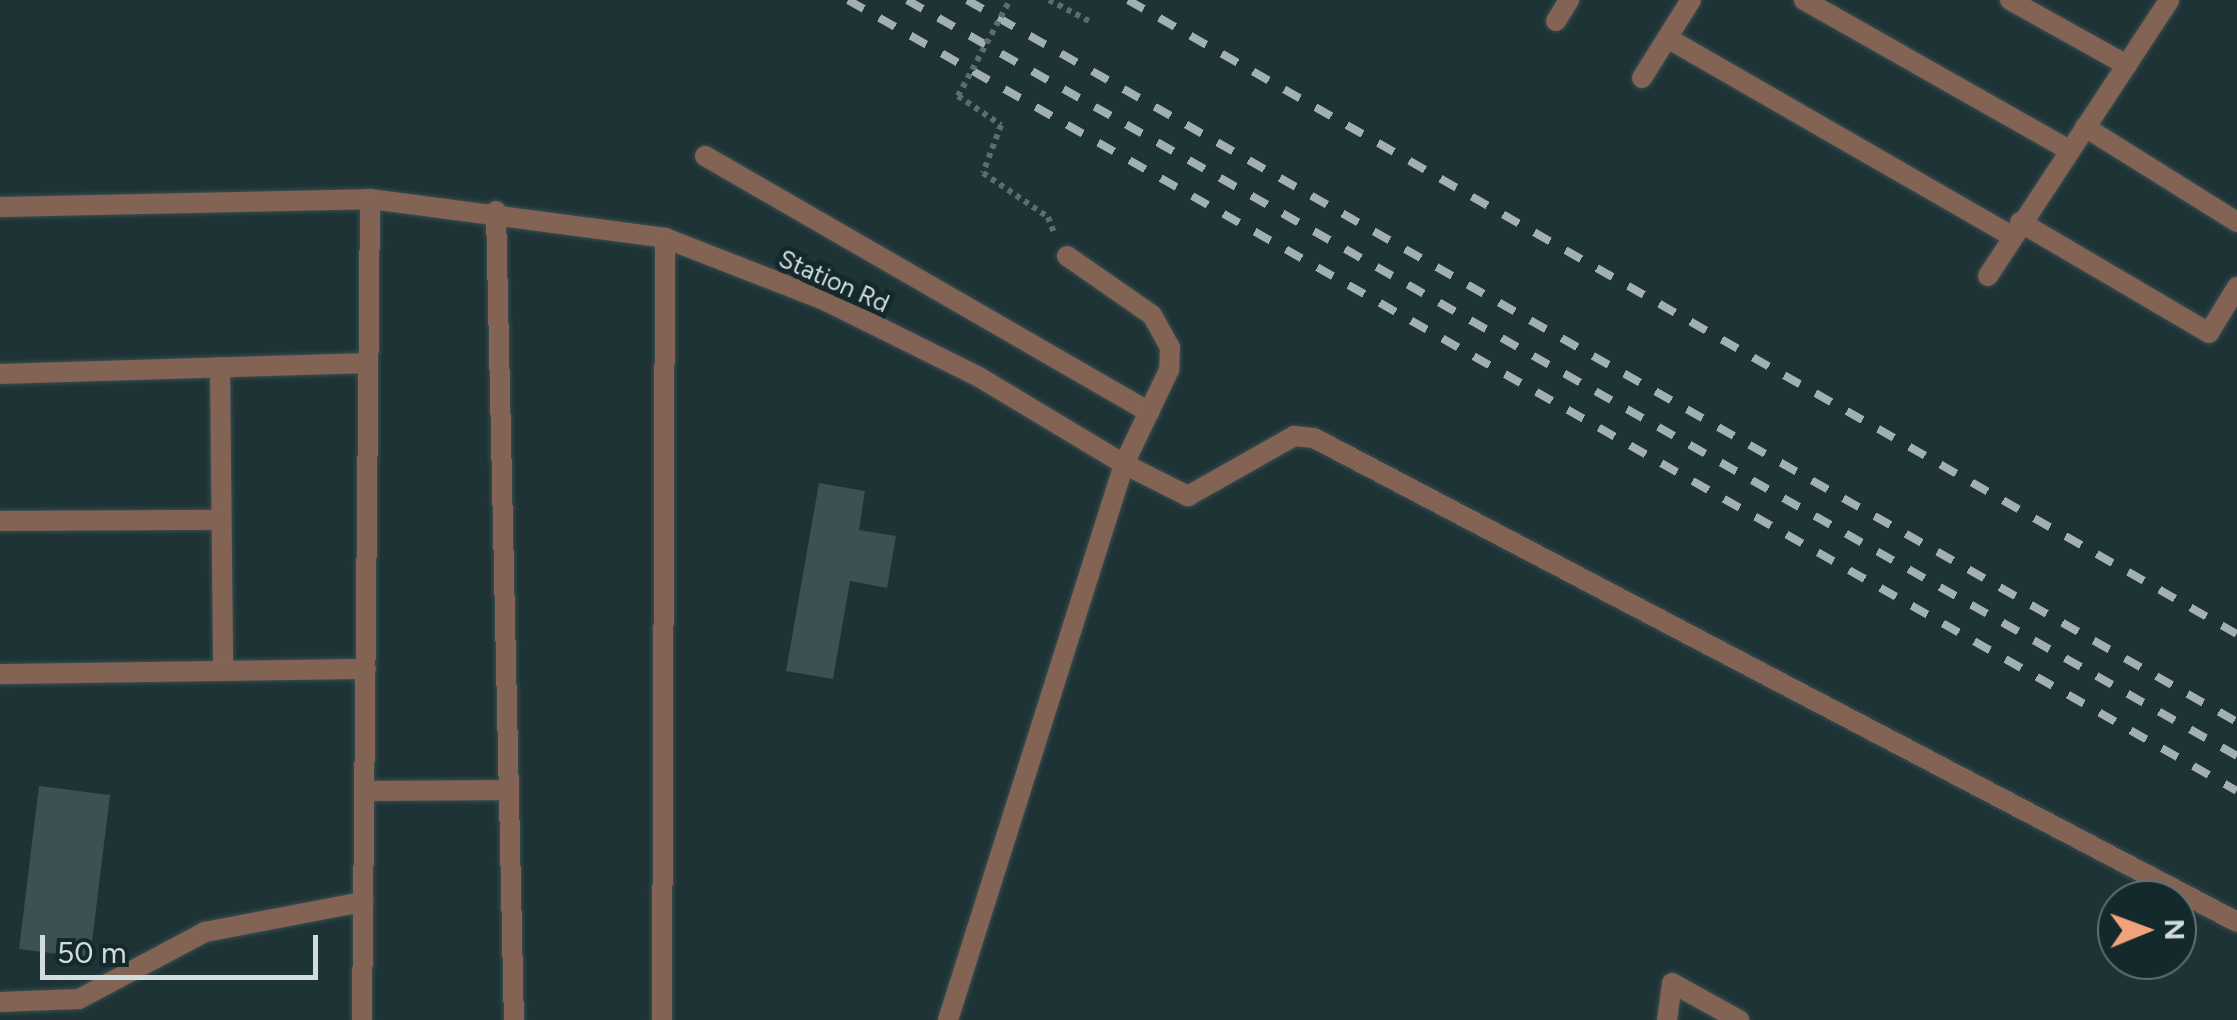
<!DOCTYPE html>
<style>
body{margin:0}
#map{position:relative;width:2237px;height:1020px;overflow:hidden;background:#1e3336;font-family:Figtree,sans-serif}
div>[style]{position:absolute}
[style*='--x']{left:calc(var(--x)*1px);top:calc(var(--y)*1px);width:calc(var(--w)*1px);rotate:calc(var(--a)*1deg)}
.building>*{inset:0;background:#3b5153}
.path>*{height:6px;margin-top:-3px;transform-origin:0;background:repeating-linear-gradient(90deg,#5b6d6f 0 5px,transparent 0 10px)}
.roads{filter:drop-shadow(0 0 2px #3a4e51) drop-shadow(0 0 2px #3a4e51)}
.lane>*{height:20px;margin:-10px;padding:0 10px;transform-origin:10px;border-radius:10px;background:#836353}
.street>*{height:20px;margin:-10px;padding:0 10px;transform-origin:10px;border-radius:10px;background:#836353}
.rail>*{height:8px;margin-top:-4px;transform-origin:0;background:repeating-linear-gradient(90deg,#a2b0b1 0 18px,transparent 0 36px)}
.path-bridge>*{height:6px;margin-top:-3px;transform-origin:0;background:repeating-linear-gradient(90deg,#5b6d6f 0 5px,transparent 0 10px)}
span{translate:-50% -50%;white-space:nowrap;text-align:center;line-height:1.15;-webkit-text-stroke:10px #14292c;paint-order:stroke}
.street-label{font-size:25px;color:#d0dcdd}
.north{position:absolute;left:2097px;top:880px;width:100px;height:100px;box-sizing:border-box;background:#14292c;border:2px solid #5f7173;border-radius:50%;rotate:89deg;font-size:28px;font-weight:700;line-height:40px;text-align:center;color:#d0dcdd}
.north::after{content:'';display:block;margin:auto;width:35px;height:45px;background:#f1a27b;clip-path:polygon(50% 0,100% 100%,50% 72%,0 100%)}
.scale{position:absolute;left:40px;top:935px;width:278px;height:45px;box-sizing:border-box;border:5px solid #d0dcdd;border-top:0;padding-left:12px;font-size:30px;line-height:35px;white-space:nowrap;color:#d0dcdd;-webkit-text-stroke:8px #14292c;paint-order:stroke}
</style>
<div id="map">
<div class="building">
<div style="clip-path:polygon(819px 483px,865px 491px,859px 530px,896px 536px,887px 588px,850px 581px,833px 679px,786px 671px)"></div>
<div style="clip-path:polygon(39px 786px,110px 795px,90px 958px,19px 949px)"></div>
</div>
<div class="path">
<div style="--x:1049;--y:0;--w:45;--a:27.7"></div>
<div style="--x:958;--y:96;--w:52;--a:34"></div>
<div style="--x:1001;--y:125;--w:51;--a:110.6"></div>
<div style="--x:983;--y:173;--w:78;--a:34.1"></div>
<div style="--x:1048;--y:217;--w:17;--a:69"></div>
</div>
<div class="roads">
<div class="lane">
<div style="--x:705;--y:156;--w:513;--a:29.97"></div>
<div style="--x:1067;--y:256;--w:103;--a:34.8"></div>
<div style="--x:1152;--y:315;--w:37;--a:61"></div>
<div style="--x:1170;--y:347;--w:23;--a:92"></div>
<div style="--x:1169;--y:370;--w:104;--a:115.6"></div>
</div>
<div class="street">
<div style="--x:1804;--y:0;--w:305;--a:29.5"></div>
<div style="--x:2010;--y:0;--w:134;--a:29.1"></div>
<div style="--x:1556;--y:21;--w:25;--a:-58"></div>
<div style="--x:1669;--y:39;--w:395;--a:29.9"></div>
<div style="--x:1642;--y:78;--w:92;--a:-57.9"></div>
<div style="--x:2085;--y:127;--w:179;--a:32"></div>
<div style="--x:0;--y:207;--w:370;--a:-1.2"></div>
<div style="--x:370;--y:199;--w:298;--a:7.5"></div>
<div style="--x:665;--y:238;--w:171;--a:21.3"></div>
<div style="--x:824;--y:300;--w:173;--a:26.4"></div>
<div style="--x:979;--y:377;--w:169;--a:31"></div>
<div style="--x:496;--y:211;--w:809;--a:88.73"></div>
<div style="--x:2020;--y:222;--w:219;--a:30.4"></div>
<div style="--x:2209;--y:333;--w:54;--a:-58.7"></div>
<div style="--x:1988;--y:276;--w:330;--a:-56.7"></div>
<div style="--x:220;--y:367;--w:302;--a:89.4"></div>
<div style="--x:0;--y:374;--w:368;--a:-1.7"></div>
<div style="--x:0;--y:521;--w:221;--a:-0.3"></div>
<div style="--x:0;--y:674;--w:366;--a:-0.8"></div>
<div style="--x:366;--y:791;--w:142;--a:-0.4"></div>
<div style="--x:0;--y:1002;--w:79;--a:-2.2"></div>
<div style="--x:79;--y:999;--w:143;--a:-28"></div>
<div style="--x:205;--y:932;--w:161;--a:-10.8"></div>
<div style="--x:362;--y:1020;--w:821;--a:-89.44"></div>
<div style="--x:662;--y:1020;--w:782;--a:-89.78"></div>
<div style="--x:948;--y:1020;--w:583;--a:-72.43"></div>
<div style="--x:1124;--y:464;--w:72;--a:26.6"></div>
<div style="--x:1188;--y:496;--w:122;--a:-29.5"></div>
<div style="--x:1294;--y:436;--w:20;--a:6"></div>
<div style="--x:1314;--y:438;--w:1042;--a:27.67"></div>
<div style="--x:1667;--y:1020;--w:37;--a:-82"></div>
<div style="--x:1672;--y:983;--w:77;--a:28.9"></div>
</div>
</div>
<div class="rail">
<div style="--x:848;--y:0;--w:1598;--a:29.66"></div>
<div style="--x:907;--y:0;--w:1530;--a:29.61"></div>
<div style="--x:967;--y:0;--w:1461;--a:29.62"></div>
<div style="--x:1128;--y:0;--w:1277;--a:29.76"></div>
</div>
<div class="path-bridge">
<div style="--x:958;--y:96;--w:109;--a:-61.6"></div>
</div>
<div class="street-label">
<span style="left:834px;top:281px;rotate:24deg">Station Rd</span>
</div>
<div class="north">N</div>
<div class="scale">50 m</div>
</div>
